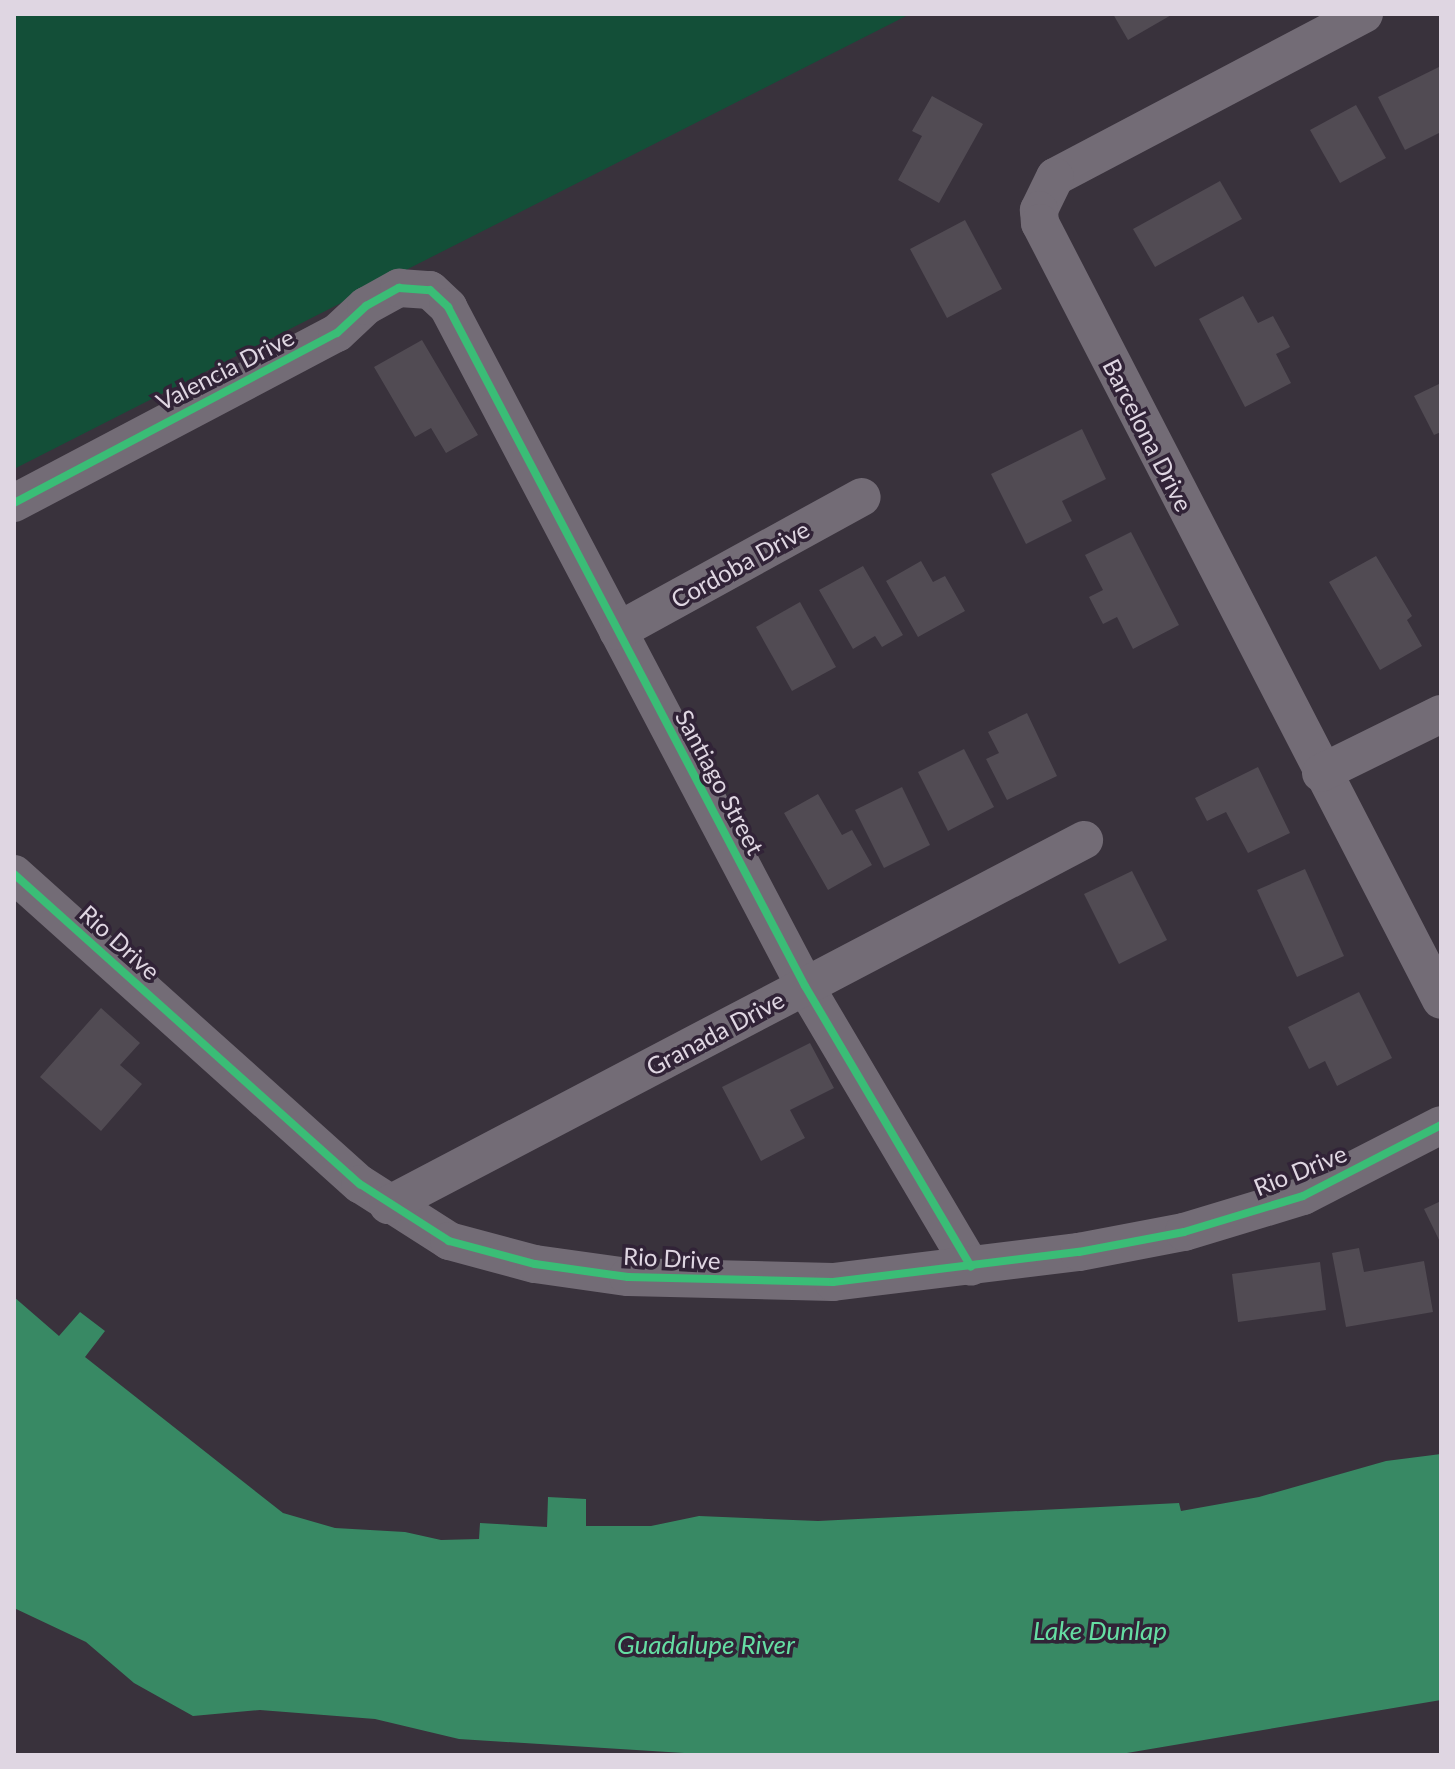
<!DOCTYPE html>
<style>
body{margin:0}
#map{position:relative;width:1455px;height:1769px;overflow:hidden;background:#39323c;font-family:Lato,sans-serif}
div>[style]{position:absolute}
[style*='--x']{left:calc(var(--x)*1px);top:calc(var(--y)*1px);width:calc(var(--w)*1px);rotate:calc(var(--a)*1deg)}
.green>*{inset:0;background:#134f38}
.water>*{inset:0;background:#388964}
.building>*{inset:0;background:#514b53}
.minor>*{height:38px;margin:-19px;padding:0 19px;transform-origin:19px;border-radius:19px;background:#736c76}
.cycleway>*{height:8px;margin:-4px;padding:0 4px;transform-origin:4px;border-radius:4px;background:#3abd76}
span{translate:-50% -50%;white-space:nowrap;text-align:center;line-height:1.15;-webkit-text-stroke:7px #312337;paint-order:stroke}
.street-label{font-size:24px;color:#dfd6e2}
.water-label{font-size:26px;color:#65dea3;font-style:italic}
.frame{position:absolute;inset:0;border:16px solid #dfd6e2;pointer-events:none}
</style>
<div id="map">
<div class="green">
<div style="clip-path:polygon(14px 14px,910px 14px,14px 469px)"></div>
</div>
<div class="water">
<div style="clip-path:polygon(14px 1297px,59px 1336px,80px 1312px,105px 1331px,85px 1357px,283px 1513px,335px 1528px,405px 1532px,441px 1540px,479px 1539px,480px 1523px,547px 1527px,548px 1497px,586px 1499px,586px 1526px,651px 1526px,699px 1516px,818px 1521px,1179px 1503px,1181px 1511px,1259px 1497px,1386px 1461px,1441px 1454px,1441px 1700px,1115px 1755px,716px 1755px,459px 1739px,375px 1719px,260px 1710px,193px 1716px,134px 1683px,86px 1642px,14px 1608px)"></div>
</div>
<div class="building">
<div style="clip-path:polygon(1113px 14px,1173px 14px,1128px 40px)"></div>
<div style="clip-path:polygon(1441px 66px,1441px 132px,1405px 150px,1378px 97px)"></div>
<div style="clip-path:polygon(932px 96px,983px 124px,939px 203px,898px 180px,922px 136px,912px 131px)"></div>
<div style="clip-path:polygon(1356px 105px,1386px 158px,1340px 183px,1310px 130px)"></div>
<div style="clip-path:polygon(1220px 181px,1242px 219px,1155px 267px,1133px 229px)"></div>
<div style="clip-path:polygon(965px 220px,1002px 289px,947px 318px,910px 249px)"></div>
<div style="clip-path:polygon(1243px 296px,1258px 323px,1273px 316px,1290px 347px,1276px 354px,1291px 383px,1245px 407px,1199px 319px)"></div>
<div style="clip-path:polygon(422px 340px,478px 435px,446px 453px,431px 428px,415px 437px,374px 367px)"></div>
<div style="clip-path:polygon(1441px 383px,1441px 432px,1434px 435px,1414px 396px)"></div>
<div style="clip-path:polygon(1082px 429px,1106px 479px,1062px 501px,1072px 521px,1026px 544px,991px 474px)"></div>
<div style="clip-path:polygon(1131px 532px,1179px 625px,1133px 649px,1117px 617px,1103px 624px,1089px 597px,1103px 590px,1085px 555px)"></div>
<div style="clip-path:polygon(1376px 556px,1412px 616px,1407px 620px,1422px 646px,1380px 670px,1329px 582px)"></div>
<div style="clip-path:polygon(921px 561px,933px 582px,945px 576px,965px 611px,918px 637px,886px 581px)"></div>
<div style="clip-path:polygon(863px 566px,903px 635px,882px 647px,875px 636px,853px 649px,819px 590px)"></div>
<div style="clip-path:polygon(800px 602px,836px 667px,792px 691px,756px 627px)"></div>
<div style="clip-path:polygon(1027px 713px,1057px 776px,1007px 800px,986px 759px,999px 753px,988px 732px)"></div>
<div style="clip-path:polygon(964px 749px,994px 807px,948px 831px,918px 772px)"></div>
<div style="clip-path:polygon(1258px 767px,1290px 833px,1248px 853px,1226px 812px,1207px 821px,1195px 798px)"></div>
<div style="clip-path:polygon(902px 787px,930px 845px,884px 868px,855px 810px)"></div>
<div style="clip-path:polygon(818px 794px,842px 835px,852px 830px,872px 865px,828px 890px,784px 813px)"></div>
<div style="clip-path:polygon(1305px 869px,1344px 956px,1297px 977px,1257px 890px)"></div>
<div style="clip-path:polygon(1132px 871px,1167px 940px,1119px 964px,1084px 894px)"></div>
<div style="clip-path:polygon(1359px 992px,1392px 1058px,1337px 1086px,1325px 1061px,1309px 1069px,1288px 1027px)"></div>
<div style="clip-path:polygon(101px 1008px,140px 1043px,120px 1065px,142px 1084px,101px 1131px,40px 1077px)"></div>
<div style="clip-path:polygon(810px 1043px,834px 1088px,790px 1110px,805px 1138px,761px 1161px,722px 1087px)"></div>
<div style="clip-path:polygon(1441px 1201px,1441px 1244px,1424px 1209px)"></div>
<div style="clip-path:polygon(1359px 1248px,1364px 1272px,1424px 1261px,1433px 1312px,1346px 1327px,1332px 1253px)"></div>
<div style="clip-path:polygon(1320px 1262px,1326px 1310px,1238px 1322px,1232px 1274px)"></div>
</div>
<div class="minor">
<div style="--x:1364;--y:14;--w:349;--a:152.2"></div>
<div style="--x:1055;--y:177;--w:37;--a:116"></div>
<div style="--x:1039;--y:210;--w:13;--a:86"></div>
<div style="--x:1040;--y:223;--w:874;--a:62.7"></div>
<div style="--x:14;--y:503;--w:365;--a:-27.8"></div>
<div style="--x:337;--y:333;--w:40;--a:-43"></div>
<div style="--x:366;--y:306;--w:38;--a:-29"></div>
<div style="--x:399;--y:288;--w:31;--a:4"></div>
<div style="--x:430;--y:290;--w:25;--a:43"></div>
<div style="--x:448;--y:307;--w:767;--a:62.27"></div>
<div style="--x:805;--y:986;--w:326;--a:59.4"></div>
<div style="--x:618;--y:631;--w:278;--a:-28.8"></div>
<div style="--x:1321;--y:773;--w:134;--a:-26.2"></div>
<div style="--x:14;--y:874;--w:465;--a:41.9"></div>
<div style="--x:360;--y:1184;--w:106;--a:32.6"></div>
<div style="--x:449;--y:1241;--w:89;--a:15"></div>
<div style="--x:535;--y:1264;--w:94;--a:8"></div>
<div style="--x:628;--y:1277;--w:205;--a:1.4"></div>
<div style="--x:833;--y:1282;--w:248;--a:-7"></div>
<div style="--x:1079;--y:1252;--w:107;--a:-10.8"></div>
<div style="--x:1184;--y:1232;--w:124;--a:-16.8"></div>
<div style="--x:1303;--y:1196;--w:155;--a:-27.2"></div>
<div style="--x:388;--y:1205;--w:786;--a:-27.67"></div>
</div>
<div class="cycleway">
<div style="--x:14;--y:503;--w:365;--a:-27.8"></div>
<div style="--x:337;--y:333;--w:40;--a:-43"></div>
<div style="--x:366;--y:306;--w:38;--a:-29"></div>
<div style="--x:399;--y:288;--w:31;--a:4"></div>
<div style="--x:430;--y:290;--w:25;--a:43"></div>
<div style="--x:448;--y:307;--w:767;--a:62.27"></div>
<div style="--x:805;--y:986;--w:326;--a:59.4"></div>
<div style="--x:14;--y:874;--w:465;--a:41.9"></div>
<div style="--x:360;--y:1184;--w:106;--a:32.6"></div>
<div style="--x:449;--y:1241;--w:89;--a:15"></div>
<div style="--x:535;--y:1264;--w:94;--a:8"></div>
<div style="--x:628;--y:1277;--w:205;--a:1.4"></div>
<div style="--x:833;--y:1282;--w:248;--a:-7"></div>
<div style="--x:1079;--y:1252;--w:107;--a:-10.8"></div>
<div style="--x:1184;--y:1232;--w:124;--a:-16.8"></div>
<div style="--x:1303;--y:1196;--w:155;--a:-27.2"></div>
</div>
<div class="street-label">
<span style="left:225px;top:369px;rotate:-27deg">Valencia Drive</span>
<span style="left:1148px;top:435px;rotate:63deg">Barcelona Drive</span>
<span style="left:740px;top:564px;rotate:-29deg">Cordoba Drive</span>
<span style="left:720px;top:782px;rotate:62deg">Santiago Street</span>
<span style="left:120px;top:942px;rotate:42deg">Rio Drive</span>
<span style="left:715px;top:1033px;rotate:-28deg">Granada Drive</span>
<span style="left:1300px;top:1170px;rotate:-22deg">Rio Drive</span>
<span style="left:672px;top:1258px;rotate:3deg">Rio Drive</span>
</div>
<div class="water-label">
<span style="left:1100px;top:1631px">Lake Dunlap</span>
<span style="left:706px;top:1645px">Guadalupe River</span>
</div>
<div class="frame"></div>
</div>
